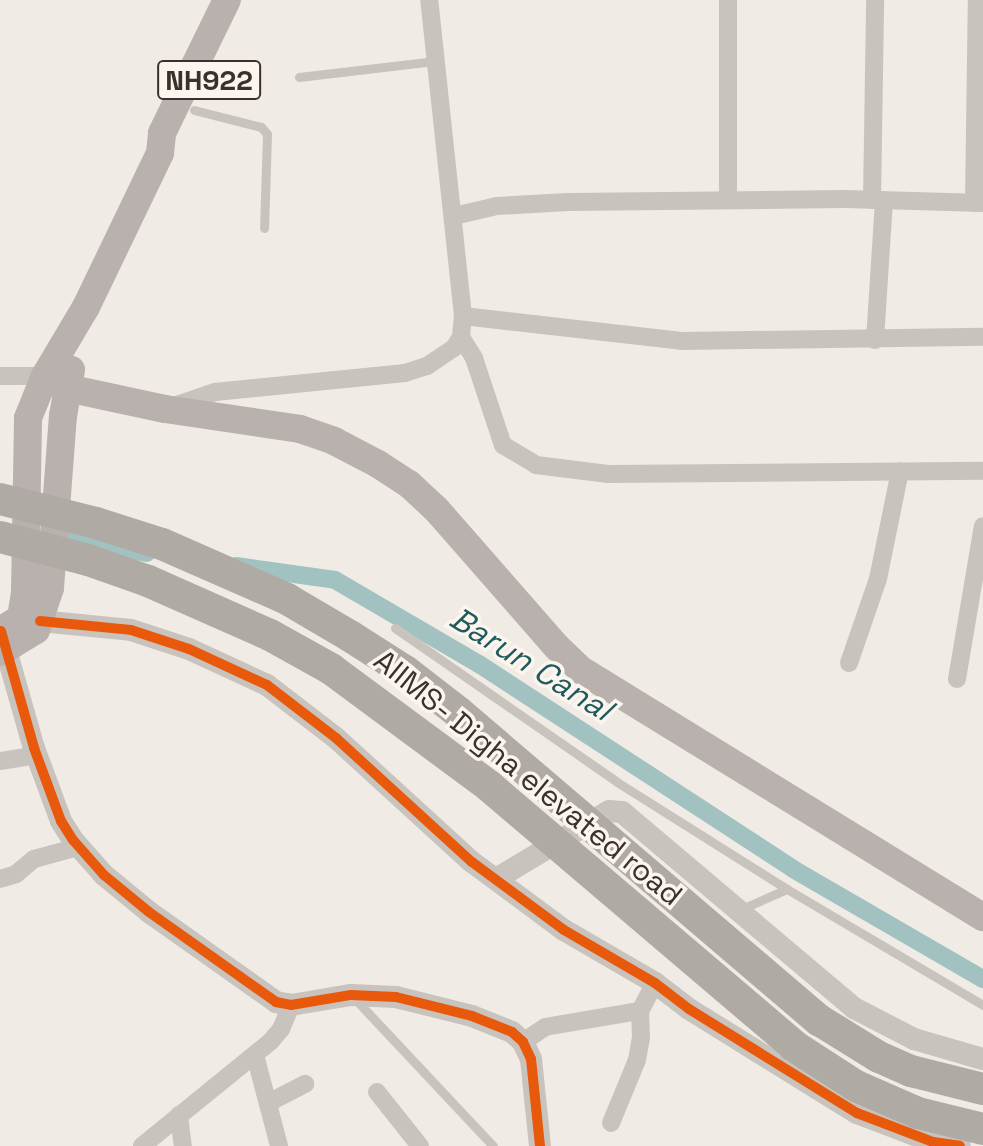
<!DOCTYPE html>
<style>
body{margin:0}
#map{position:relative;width:983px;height:1146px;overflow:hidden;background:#f0ebe5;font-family:"Space Grotesk",sans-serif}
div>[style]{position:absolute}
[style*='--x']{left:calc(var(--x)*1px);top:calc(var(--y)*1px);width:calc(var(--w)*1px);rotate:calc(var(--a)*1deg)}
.canal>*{height:18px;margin:-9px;padding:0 9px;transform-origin:9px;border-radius:9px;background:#a1c2c1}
.service>*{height:9px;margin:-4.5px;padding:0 4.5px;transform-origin:4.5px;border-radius:4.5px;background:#c9c3be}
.minor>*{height:18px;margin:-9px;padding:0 9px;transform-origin:9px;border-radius:9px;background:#c9c3be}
.tertiary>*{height:22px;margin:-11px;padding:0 11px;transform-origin:11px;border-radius:11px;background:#c9c3be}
.primary>*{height:28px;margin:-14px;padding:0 14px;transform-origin:14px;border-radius:14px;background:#b8b1ad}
.motorway>*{height:32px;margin:-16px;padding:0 16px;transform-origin:16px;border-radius:16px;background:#afaaa4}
.cycleway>*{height:10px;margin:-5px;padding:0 5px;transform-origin:5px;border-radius:5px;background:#e8590c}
span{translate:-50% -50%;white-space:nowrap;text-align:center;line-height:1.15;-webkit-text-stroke:7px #fbf5ee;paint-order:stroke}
.shield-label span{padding:2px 6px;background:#fbf5ee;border:2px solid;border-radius:6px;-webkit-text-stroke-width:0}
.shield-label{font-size:28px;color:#3b302b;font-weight:700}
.street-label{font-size:30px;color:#3b302b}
.water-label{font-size:32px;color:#1f5a5e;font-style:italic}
</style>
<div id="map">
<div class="canal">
<div style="--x:54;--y:537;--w:94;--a:9.8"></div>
<div style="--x:236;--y:566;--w:100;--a:8"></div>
<div style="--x:335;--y:580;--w:167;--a:30.3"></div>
<div style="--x:479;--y:664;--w:375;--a:33.1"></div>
<div style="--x:793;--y:869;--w:220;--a:30.1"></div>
</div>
<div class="service">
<div style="--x:299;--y:77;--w:138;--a:-6.7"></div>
<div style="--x:194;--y:110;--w:69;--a:14.2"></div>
<div style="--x:261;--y:127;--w:9;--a:49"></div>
<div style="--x:267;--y:134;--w:94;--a:91.8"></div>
<div style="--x:395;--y:628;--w:270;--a:34.7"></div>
<div style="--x:617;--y:782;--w:201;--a:32.2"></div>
<div style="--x:739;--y:910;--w:52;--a:-23.6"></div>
<div style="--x:787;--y:889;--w:228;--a:30.6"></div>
<div style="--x:356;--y:1000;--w:200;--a:46.8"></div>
</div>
<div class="minor">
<div style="--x:728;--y:200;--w:200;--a:-90"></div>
<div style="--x:872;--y:200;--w:200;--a:-89.1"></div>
<div style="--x:974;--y:203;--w:203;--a:-89.2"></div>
<div style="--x:454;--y:216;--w:44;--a:-13.1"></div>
<div style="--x:497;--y:206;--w:71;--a:-3.2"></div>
<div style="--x:568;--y:202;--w:277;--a:-0.6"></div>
<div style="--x:845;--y:199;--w:138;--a:1.7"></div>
<div style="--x:463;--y:316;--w:220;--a:6.5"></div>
<div style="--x:682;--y:341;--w:301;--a:-0.8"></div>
<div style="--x:461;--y:337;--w:25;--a:58"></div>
<div style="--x:474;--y:358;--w:92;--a:71.6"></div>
<div style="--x:503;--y:445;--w:39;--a:31"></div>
<div style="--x:536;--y:465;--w:73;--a:7.1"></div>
<div style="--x:608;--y:474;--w:375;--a:-0.5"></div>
<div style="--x:875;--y:340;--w:140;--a:-86.3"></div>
<div style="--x:0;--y:376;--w:45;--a:0"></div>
<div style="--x:168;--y:408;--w:50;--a:-18.8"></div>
<div style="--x:215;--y:392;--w:191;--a:-5.7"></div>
<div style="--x:405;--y:373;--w:23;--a:-18"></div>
<div style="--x:427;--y:366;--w:32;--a:-34"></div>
<div style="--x:454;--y:348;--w:13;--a:-58"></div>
<div style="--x:461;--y:337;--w:21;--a:-85"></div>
<div style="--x:463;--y:316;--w:318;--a:-96.1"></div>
<div style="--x:849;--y:663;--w:89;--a:-71"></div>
<div style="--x:878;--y:579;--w:110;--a:-78.5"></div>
<div style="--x:957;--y:679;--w:155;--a:-80.4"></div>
<div style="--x:0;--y:761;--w:36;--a:-9"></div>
<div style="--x:0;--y:879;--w:17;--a:-17"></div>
<div style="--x:16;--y:874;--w:23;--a:-40"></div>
<div style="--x:34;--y:859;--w:46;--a:-15.3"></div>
<div style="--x:523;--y:1042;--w:27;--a:-34"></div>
<div style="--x:545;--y:1027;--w:96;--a:-9.6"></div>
<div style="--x:255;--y:1055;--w:94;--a:75.2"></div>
<div style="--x:377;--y:1092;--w:69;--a:51.5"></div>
<div style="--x:268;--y:1103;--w:42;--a:-27.2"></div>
<div style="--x:179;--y:1115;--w:31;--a:83"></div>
<div style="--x:611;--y:1123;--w:68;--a:-67.6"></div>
<div style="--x:637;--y:1060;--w:22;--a:-80"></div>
<div style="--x:641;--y:1038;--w:27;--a:-92"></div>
<div style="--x:640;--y:1011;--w:32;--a:-62"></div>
<div style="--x:142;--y:1146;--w:166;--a:-39.1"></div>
<div style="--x:271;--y:1041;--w:16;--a:-50"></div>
<div style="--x:281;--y:1029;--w:26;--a:-67"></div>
</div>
<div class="tertiary">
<div style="--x:40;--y:621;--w:91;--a:5.6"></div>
<div style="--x:131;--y:630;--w:61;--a:18.1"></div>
<div style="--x:189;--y:649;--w:86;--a:24.8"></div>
<div style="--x:267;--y:685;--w:87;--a:37.5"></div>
<div style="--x:336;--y:738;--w:184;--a:42.4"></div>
<div style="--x:472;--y:862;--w:114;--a:36.5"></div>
<div style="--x:564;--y:930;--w:105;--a:30.2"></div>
<div style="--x:655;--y:983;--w:43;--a:37.4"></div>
<div style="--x:689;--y:1009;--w:198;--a:31.8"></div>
<div style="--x:857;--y:1113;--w:81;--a:20.9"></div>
<div style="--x:933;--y:1142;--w:27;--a:8"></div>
<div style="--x:2;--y:636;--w:116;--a:74.1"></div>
<div style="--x:34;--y:748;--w:78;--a:69.7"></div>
<div style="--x:61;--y:821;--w:22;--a:58"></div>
<div style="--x:73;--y:840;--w:47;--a:48.5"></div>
<div style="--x:104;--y:875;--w:58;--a:39.4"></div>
<div style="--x:149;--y:912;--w:156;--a:35.3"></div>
<div style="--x:276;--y:1002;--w:15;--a:11"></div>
<div style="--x:291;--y:1005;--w:61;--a:-9.5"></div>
<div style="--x:351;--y:995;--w:45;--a:2.5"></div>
<div style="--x:396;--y:997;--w:78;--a:14"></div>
<div style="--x:472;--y:1016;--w:43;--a:21.8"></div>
<div style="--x:512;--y:1032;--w:15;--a:42"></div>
<div style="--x:523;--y:1042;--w:19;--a:65"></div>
<div style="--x:531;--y:1059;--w:87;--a:84.1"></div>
<div style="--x:496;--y:879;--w:132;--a:-31"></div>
<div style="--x:609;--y:811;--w:13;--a:4"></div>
<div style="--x:622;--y:812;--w:304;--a:40.2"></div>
<div style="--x:854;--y:1008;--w:68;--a:27.3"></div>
<div style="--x:914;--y:1039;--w:72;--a:16.2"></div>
</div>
<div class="primary">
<div style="--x:45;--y:376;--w:25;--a:29"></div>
<div style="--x:67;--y:388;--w:100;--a:12.1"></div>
<div style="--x:165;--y:409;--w:136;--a:8.4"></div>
<div style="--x:300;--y:429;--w:36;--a:19"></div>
<div style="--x:334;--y:441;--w:50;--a:27.6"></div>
<div style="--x:378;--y:464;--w:37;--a:33"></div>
<div style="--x:409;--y:484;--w:37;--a:43"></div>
<div style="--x:436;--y:509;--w:184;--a:48.8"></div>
<div style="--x:557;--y:647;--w:33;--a:44"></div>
<div style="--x:581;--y:670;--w:472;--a:31.6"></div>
<div style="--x:0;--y:631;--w:25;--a:-32"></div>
<div style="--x:21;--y:618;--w:25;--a:-81"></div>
<div style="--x:25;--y:593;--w:175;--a:-89"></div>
<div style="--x:28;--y:418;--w:45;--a:-68"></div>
<div style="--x:45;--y:376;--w:80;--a:-59.3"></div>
<div style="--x:86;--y:307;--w:171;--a:-64.3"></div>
<div style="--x:160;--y:153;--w:20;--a:-84"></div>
<div style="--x:162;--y:133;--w:148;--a:-64"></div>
<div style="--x:0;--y:652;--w:42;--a:-31.4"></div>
<div style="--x:36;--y:630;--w:44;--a:-71.6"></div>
<div style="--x:50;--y:588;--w:172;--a:-85.7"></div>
<div style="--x:63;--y:416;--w:47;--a:-80.1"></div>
</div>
<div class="motorway">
<div style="--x:0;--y:499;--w:99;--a:14"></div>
<div style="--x:96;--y:523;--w:69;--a:17.7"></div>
<div style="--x:162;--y:544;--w:137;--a:23.7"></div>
<div style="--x:287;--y:599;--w:73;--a:30.4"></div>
<div style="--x:350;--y:636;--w:65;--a:32.5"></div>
<div style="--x:405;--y:671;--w:67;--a:37.7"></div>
<div style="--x:458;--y:712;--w:475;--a:40.5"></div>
<div style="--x:819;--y:1020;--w:70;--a:31.7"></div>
<div style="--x:879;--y:1057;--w:35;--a:24"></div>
<div style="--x:911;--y:1071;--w:74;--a:14"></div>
<div style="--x:0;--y:537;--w:91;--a:14.6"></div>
<div style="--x:88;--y:560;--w:64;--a:19.3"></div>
<div style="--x:148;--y:581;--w:133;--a:23.9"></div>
<div style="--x:270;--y:635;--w:70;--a:29.1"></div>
<div style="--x:331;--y:669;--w:197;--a:36.5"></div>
<div style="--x:489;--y:786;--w:401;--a:40.4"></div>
<div style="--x:794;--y:1046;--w:74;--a:32.8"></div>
<div style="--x:856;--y:1086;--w:68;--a:23.5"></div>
<div style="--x:918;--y:1113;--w:67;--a:13.8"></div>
</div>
<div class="cycleway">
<div style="--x:40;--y:621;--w:91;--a:5.6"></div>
<div style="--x:131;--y:630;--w:61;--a:18.1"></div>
<div style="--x:189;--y:649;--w:86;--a:24.8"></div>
<div style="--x:267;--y:685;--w:87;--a:37.5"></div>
<div style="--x:336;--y:738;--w:184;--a:42.4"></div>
<div style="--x:472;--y:862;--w:114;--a:36.5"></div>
<div style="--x:564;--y:930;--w:105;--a:30.2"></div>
<div style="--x:655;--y:983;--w:43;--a:37.4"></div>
<div style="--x:689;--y:1009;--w:198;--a:31.8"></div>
<div style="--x:857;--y:1113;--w:81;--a:20.9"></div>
<div style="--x:933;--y:1142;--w:27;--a:8"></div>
<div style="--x:1;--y:631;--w:122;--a:74.2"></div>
<div style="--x:34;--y:748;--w:78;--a:69.7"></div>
<div style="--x:61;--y:821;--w:22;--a:58"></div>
<div style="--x:73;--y:840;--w:47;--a:48.5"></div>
<div style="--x:104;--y:875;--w:58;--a:39.4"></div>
<div style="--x:149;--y:912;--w:156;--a:35.3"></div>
<div style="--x:276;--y:1002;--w:15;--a:11"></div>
<div style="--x:291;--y:1005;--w:61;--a:-9.5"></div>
<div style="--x:351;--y:995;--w:45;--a:2.5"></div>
<div style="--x:396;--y:997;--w:78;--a:14"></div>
<div style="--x:472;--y:1016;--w:43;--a:21.8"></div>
<div style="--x:512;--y:1032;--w:15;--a:42"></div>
<div style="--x:523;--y:1042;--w:19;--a:65"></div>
<div style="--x:531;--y:1059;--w:87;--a:84.1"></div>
</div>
<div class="shield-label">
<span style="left:209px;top:80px">NH922</span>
</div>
<div class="street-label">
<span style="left:528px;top:778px;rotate:39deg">AIIMS- Digha elevated road</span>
</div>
<div class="water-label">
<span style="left:531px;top:664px;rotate:32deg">Barun Canal</span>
</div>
</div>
